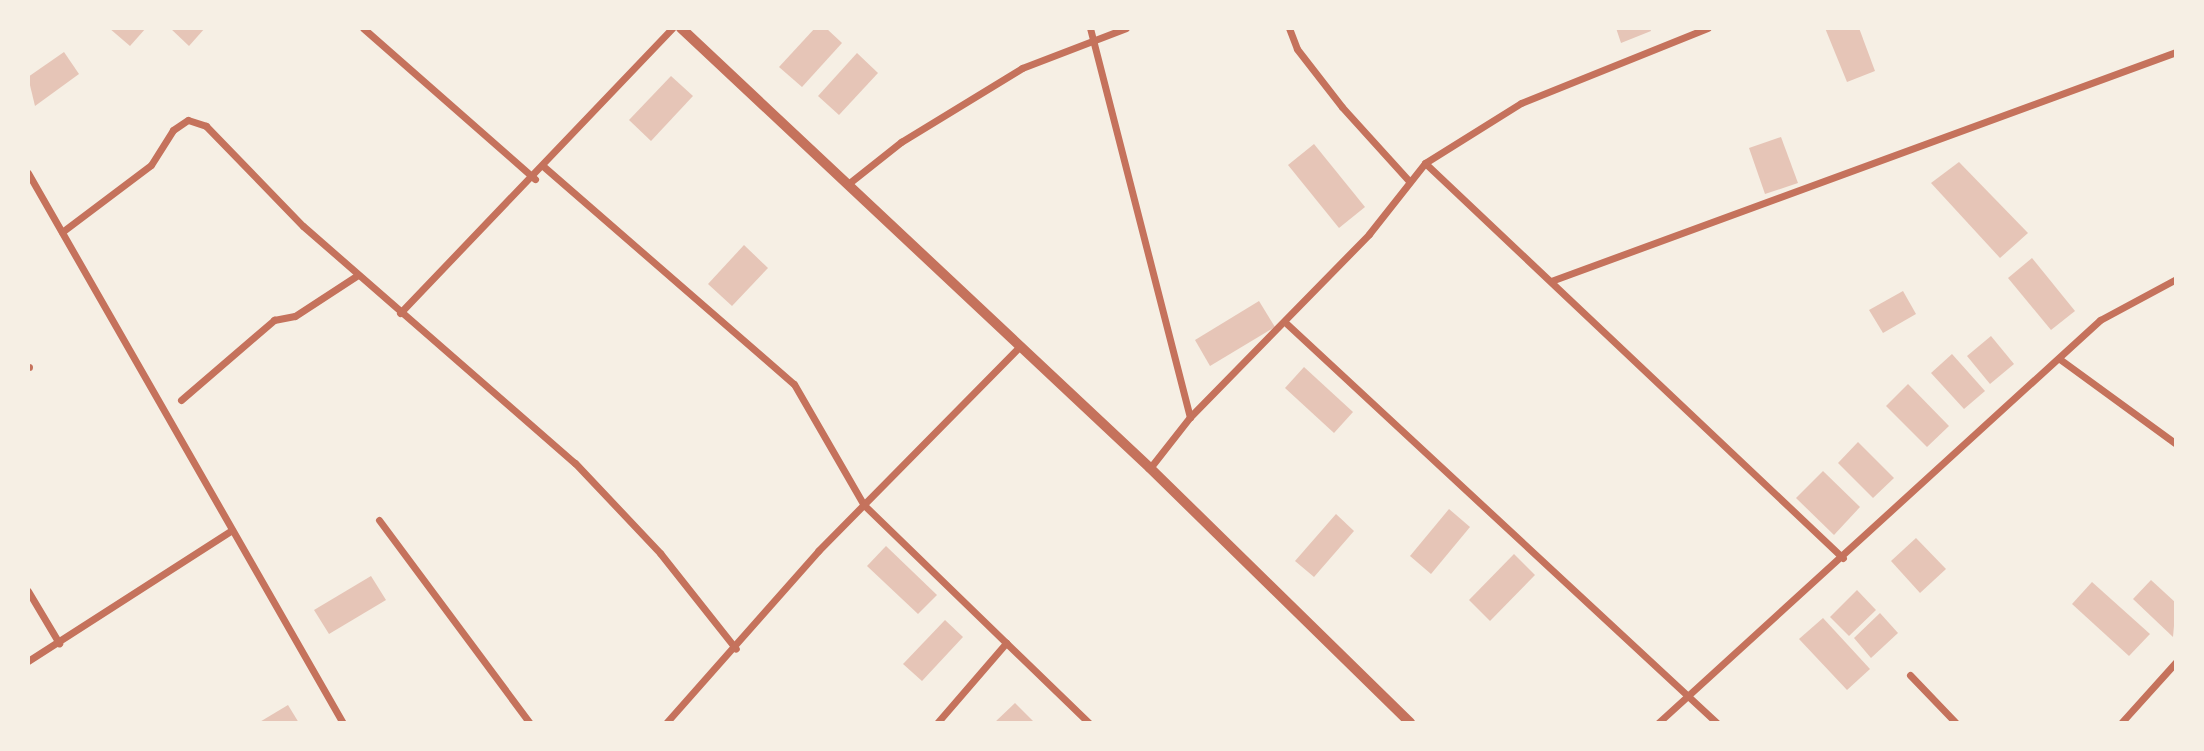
<!DOCTYPE html>
<style>
body{margin:0}
#map{position:relative;width:2204px;height:751px;overflow:hidden;background:#f6efe4;font-family:"Source Serif 4",serif}
div>[style]{position:absolute}
[style*='--x']{left:calc(var(--x)*1px);top:calc(var(--y)*1px);width:calc(var(--w)*1px);rotate:calc(var(--a)*1deg)}
.building>*{inset:0;background:#e6c5b7}
.minor>*{height:7px;margin:-3.5px;padding:0 3.5px;transform-origin:3.5px;border-radius:3.5px;background:#c5725c}
.tertiary>*{height:10px;margin:-5px;padding:0 5px;transform-origin:5px;border-radius:5px;background:#c5725c}
span{translate:-50% -50%;white-space:nowrap;text-align:center;line-height:1.15;-webkit-text-stroke:7px #f6efe4;paint-order:stroke}
.frame{position:absolute;inset:0;border:30px solid #f6efe4;pointer-events:none}
</style>
<div id="map">
<div class="building">
<div style="clip-path:polygon(109px 28px,146px 28px,130px 46px)"></div>
<div style="clip-path:polygon(170px 28px,205px 28px,189px 46px)"></div>
<div style="clip-path:polygon(815px 28px,826px 28px,842px 43px,802px 87px,779px 67px)"></div>
<div style="clip-path:polygon(1616px 28px,1650px 28px,1651px 31px,1621px 43px)"></div>
<div style="clip-path:polygon(1825px 28px,1859px 28px,1875px 71px,1847px 82px)"></div>
<div style="clip-path:polygon(64px 52px,79px 74px,35px 106px,28px 77px)"></div>
<div style="clip-path:polygon(857px 53px,878px 73px,839px 115px,818px 96px)"></div>
<div style="clip-path:polygon(671px 76px,693px 96px,651px 141px,629px 120px)"></div>
<div style="clip-path:polygon(1781px 137px,1798px 183px,1765px 194px,1749px 148px)"></div>
<div style="clip-path:polygon(1314px 144px,1365px 207px,1339px 228px,1288px 165px)"></div>
<div style="clip-path:polygon(1959px 162px,2028px 233px,2000px 258px,1931px 183px)"></div>
<div style="clip-path:polygon(744px 245px,768px 268px,732px 306px,708px 284px)"></div>
<div style="clip-path:polygon(2032px 258px,2075px 311px,2051px 330px,2008px 278px)"></div>
<div style="clip-path:polygon(1903px 291px,1916px 314px,1883px 333px,1869px 310px)"></div>
<div style="clip-path:polygon(1259px 301px,1275px 327px,1210px 366px,1195px 340px)"></div>
<div style="clip-path:polygon(1991px 336px,2014px 364px,1990px 384px,1967px 356px)"></div>
<div style="clip-path:polygon(1952px 354px,1985px 391px,1964px 409px,1931px 373px)"></div>
<div style="clip-path:polygon(1304px 367px,1353px 412px,1334px 433px,1285px 388px)"></div>
<div style="clip-path:polygon(1908px 384px,1949px 426px,1927px 447px,1886px 406px)"></div>
<div style="clip-path:polygon(1858px 442px,1894px 478px,1873px 498px,1838px 463px)"></div>
<div style="clip-path:polygon(1823px 471px,1860px 507px,1834px 535px,1796px 498px)"></div>
<div style="clip-path:polygon(1449px 509px,1470px 527px,1431px 574px,1410px 556px)"></div>
<div style="clip-path:polygon(1336px 514px,1354px 531px,1314px 577px,1295px 561px)"></div>
<div style="clip-path:polygon(1916px 538px,1946px 569px,1920px 593px,1891px 561px)"></div>
<div style="clip-path:polygon(886px 546px,937px 595px,918px 614px,867px 566px)"></div>
<div style="clip-path:polygon(1514px 554px,1535px 575px,1490px 621px,1469px 600px)"></div>
<div style="clip-path:polygon(371px 576px,386px 600px,329px 634px,314px 610px)"></div>
<div style="clip-path:polygon(2151px 580px,2176px 603px,2173px 637px,2133px 599px)"></div>
<div style="clip-path:polygon(2092px 582px,2150px 634px,2129px 656px,2072px 604px)"></div>
<div style="clip-path:polygon(1857px 590px,1876px 610px,1849px 636px,1830px 617px)"></div>
<div style="clip-path:polygon(1880px 613px,1898px 633px,1871px 658px,1854px 638px)"></div>
<div style="clip-path:polygon(1823px 618px,1870px 669px,1847px 690px,1799px 639px)"></div>
<div style="clip-path:polygon(945px 620px,963px 637px,922px 681px,903px 664px)"></div>
<div style="clip-path:polygon(1015px 703px,1035px 723px,994px 723px)"></div>
<div style="clip-path:polygon(288px 705px,299px 723px,258px 723px)"></div>
</div>
<div class="minor">
<div style="--x:363;--y:28;--w:229;--a:41.3"></div>
<div style="--x:1090;--y:28;--w:402;--a:75.6"></div>
<div style="--x:1289;--y:28;--w:22;--a:69"></div>
<div style="--x:1297;--y:49;--w:73;--a:52.2"></div>
<div style="--x:1342;--y:107;--w:100;--a:47.8"></div>
<div style="--x:1425;--y:163;--w:575;--a:43.38"></div>
<div style="--x:543;--y:166;--w:332;--a:41"></div>
<div style="--x:794;--y:384;--w:140;--a:60"></div>
<div style="--x:864;--y:505;--w:313;--a:44.1"></div>
<div style="--x:28;--y:173;--w:634;--a:60.2"></div>
<div style="--x:848;--y:184;--w:68;--a:-38.4"></div>
<div style="--x:901;--y:142;--w:142;--a:-31.4"></div>
<div style="--x:1022;--y:68;--w:111;--a:-21"></div>
<div style="--x:62;--y:232;--w:111;--a:-37"></div>
<div style="--x:151;--y:165;--w:41;--a:-57.8"></div>
<div style="--x:173;--y:130;--w:18;--a:-34"></div>
<div style="--x:188;--y:120;--w:19;--a:18"></div>
<div style="--x:206;--y:126;--w:139;--a:45.9"></div>
<div style="--x:303;--y:226;--w:361;--a:41.1"></div>
<div style="--x:575;--y:463;--w:124;--a:46.6"></div>
<div style="--x:660;--y:553;--w:122;--a:51.6"></div>
<div style="--x:1551;--y:281;--w:666;--a:-20.12"></div>
<div style="--x:400;--y:313;--w:394;--a:-46.3"></div>
<div style="--x:1287;--y:324;--w:587;--a:42.86"></div>
<div style="--x:2061;--y:360;--w:142;--a:36.1"></div>
<div style="--x:28;--y:367;--w:1;--a:0"></div>
<div style="--x:181;--y:400;--w:123;--a:-40.7"></div>
<div style="--x:274;--y:320;--w:21;--a:-11"></div>
<div style="--x:295;--y:316;--w:75;--a:-33.1"></div>
<div style="--x:1150;--y:468;--w:65;--a:-51.9"></div>
<div style="--x:1190;--y:417;--w:256;--a:-45.6"></div>
<div style="--x:1369;--y:234;--w:90;--a:-51.7"></div>
<div style="--x:1425;--y:163;--w:113;--a:-32"></div>
<div style="--x:1521;--y:103;--w:201;--a:-21.9"></div>
<div style="--x:379;--y:520;--w:253;--a:53.4"></div>
<div style="--x:28;--y:591;--w:61;--a:59.2"></div>
<div style="--x:28;--y:661;--w:242;--a:-32.7"></div>
<div style="--x:1910;--y:675;--w:66;--a:46.2"></div>
<div style="--x:666;--y:723;--w:230;--a:-48.5"></div>
<div style="--x:818;--y:551;--w:284;--a:-45.4"></div>
<div style="--x:937;--y:723;--w:106;--a:-49.2"></div>
<div style="--x:1658;--y:723;--w:598;--a:-42.36"></div>
<div style="--x:2100;--y:320;--w:86;--a:-28.3"></div>
<div style="--x:2121;--y:723;--w:82;--a:-48"></div>
</div>
<div class="tertiary">
<div style="--x:681;--y:28;--w:643;--a:43.17"></div>
<div style="--x:1150;--y:468;--w:364;--a:44.4"></div>
</div>
<div class="frame"></div>
</div>
